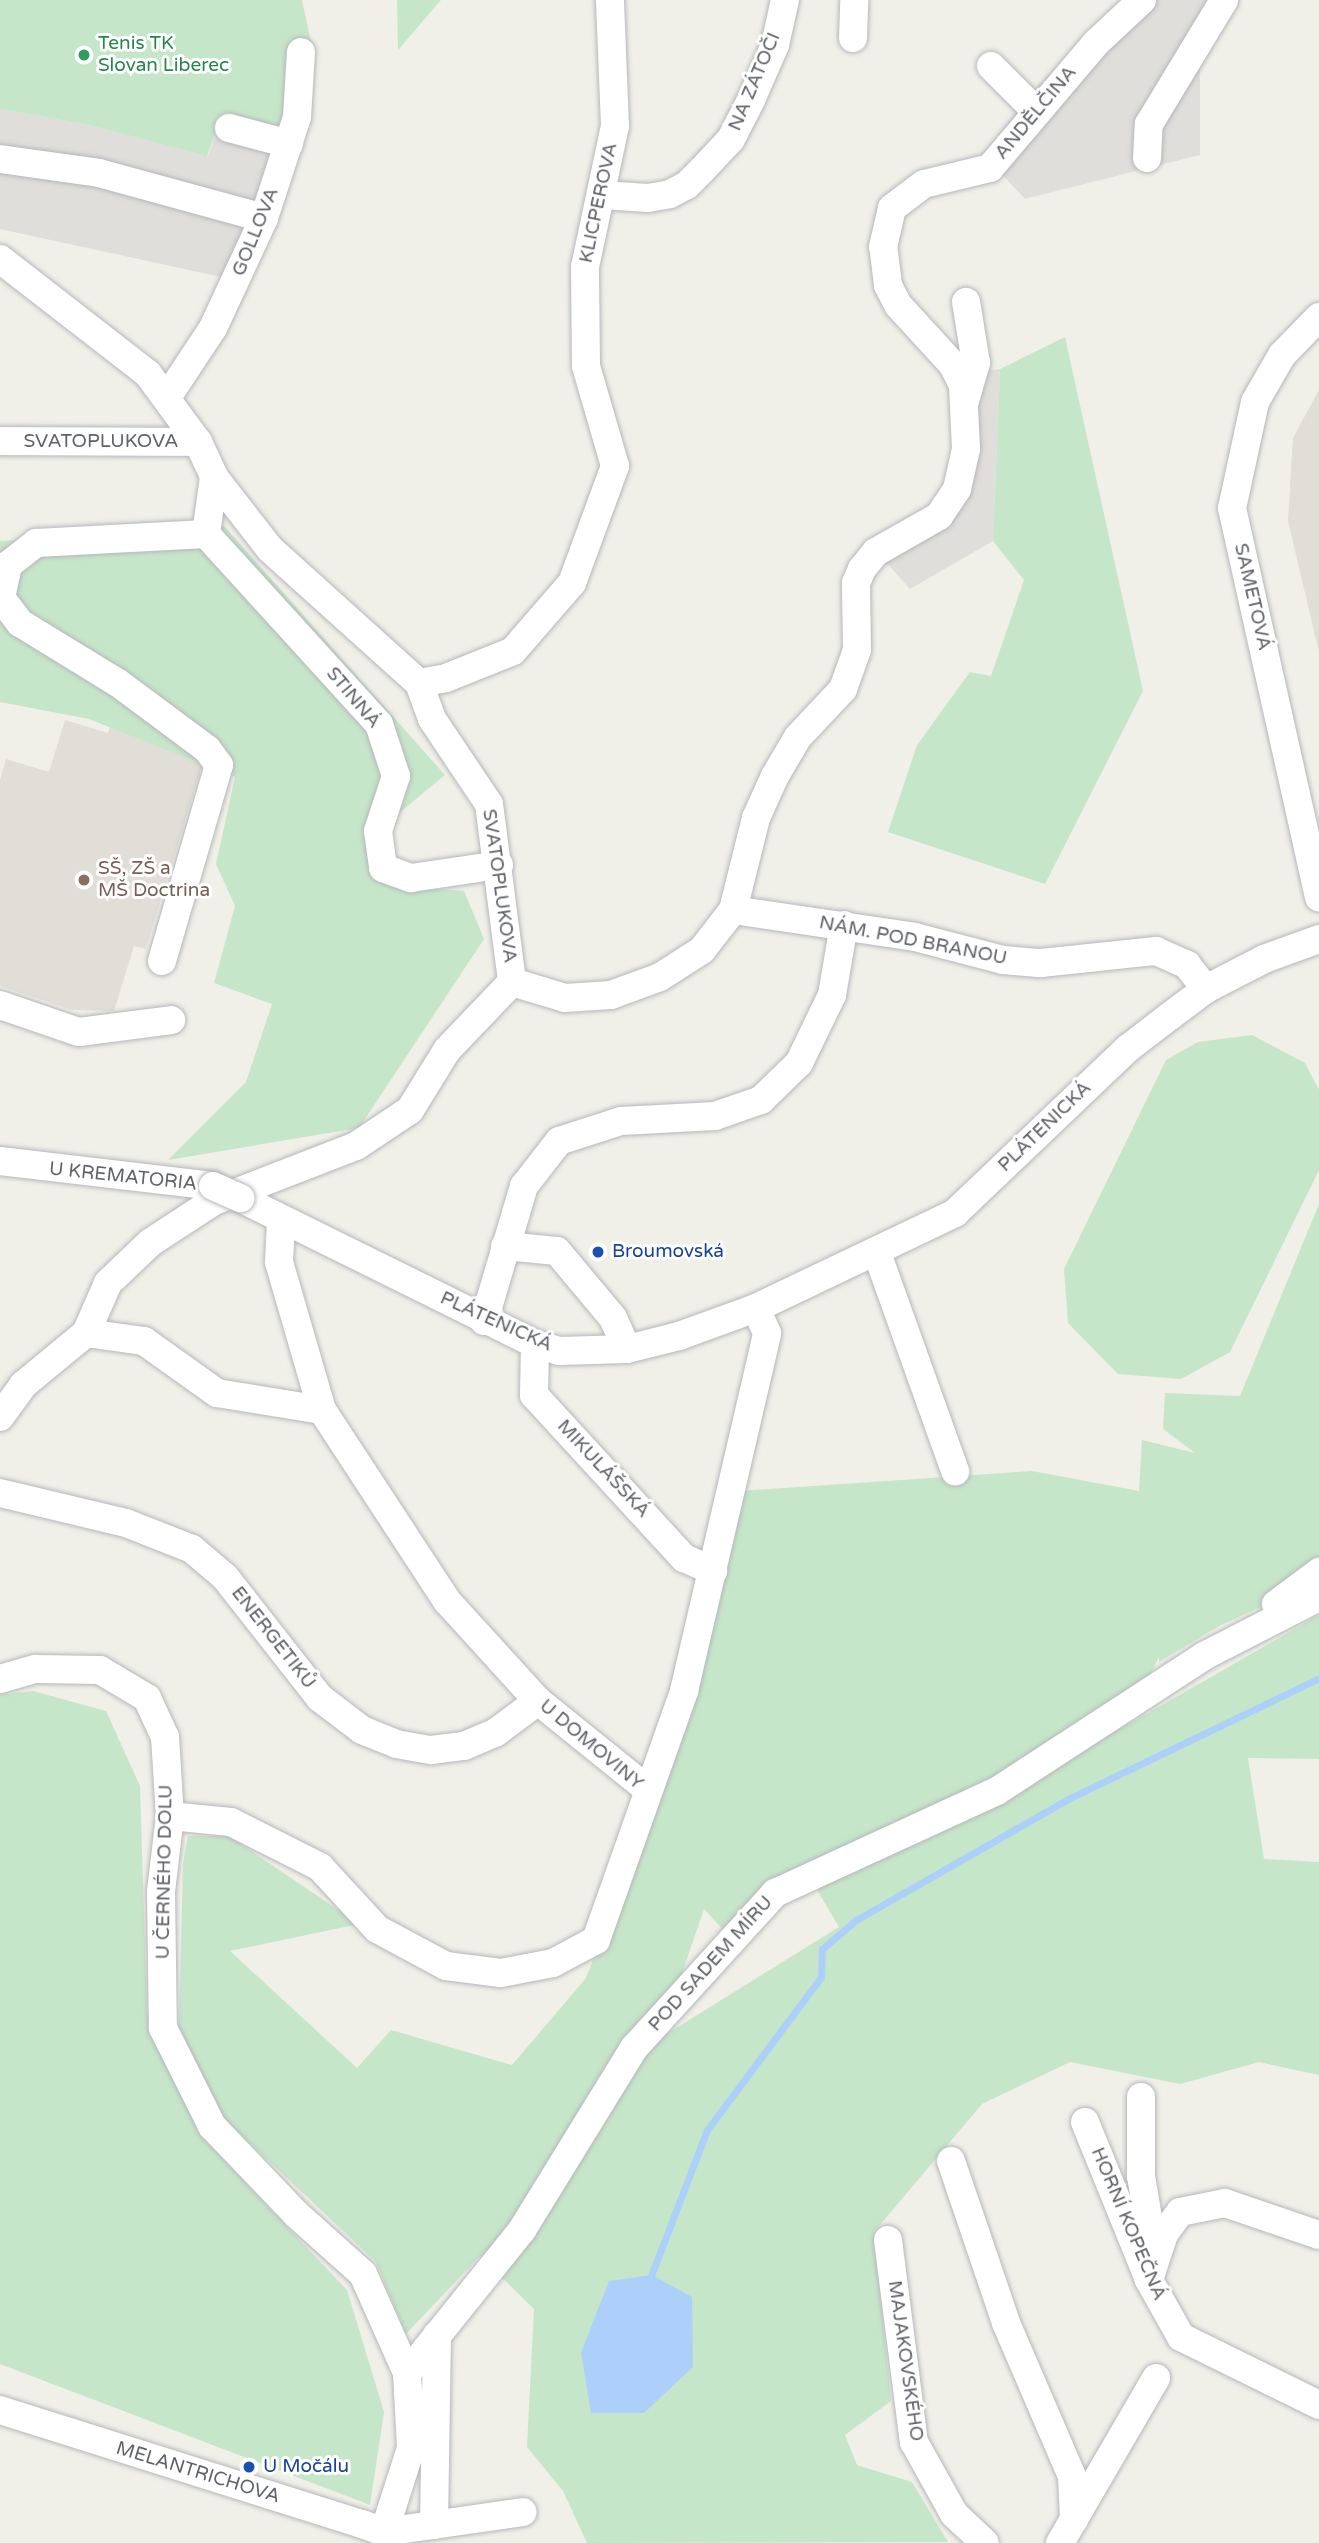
<!DOCTYPE html>
<meta charset="utf-8">
<style>
body{margin:0}
#map{position:relative;width:1319px;height:2543px;overflow:hidden;background:#f0efe8;font-family:"Varela Round",sans-serif}
div>[style]{position:absolute}
[style*='--x']{left:calc(var(--x)*1px);top:calc(var(--y)*1px);width:calc(var(--w)*1px);rotate:calc(var(--a)*1deg)}
.industrial>*{inset:0;background:#dfdeda}
.education>*{inset:0;background:#e0ded6}
.green>*{inset:0;background:#c6e6c9}
.water>*{inset:0;background:#add0fb}
.stream>*{height:7px;margin:-3.5px;padding:0 3.5px;transform-origin:3.5px;border-radius:3.5px;background:#add0fb}
.roads{filter:drop-shadow(0 0 2px #b5b7bb) drop-shadow(0 0 2px #b5b7bb)}
.minor>*{height:28px;margin:-14px;padding:0 14px;transform-origin:14px;border-radius:14px;background:#fff}
.bridges{filter:drop-shadow(0 0 2px #b5b7bb) drop-shadow(0 0 2px #b5b7bb)}
.minor-bridge>*{height:28px;margin:-14px;padding:0 14px;transform-origin:14px;border-radius:14px;background:#fff}
.dots>*{width:19px;height:19px;translate:-50% -50%;box-sizing:border-box;border:4px solid #fff;border-radius:50%}
span{translate:-50% -50%;white-space:nowrap;text-align:center;line-height:1.15;-webkit-text-stroke:6px #fff;paint-order:stroke}
.leisure-label{font-size:19px;color:#27864d}
.left{translate:0 -50%;text-align:left}
.street-label{font-size:19px;color:#5f6267}
.education-label{font-size:19px;color:#785e54}
.transit-label{font-size:19px;color:#164399}
</style>
<div id="map">
<div class="industrial">
<div style="clip-path:polygon(1125px 0,1238px 0,1200px 53px,1200px 155px,1025px 199px,983px 154px,1037px 86px)"></div>
<div style="clip-path:polygon(0 109px,85px 124px,208px 156px,223px 113px,286px 131px,226px 278px,0 229px)"></div>
<div style="clip-path:polygon(1000px 369px,993px 541px,910px 589px,884px 560px,952px 512px,969px 374px)"></div>
</div>
<div class="education">
<div style="clip-path:polygon(1319px 390px,1319px 652px,1288px 521px,1293px 438px)"></div>
<div style="clip-path:polygon(65px 720px,108px 733px,110px 726px,203px 762px,146px 949px,134px 946px,114px 1011px,72px 1010px,0 986px,0 780px,6px 759px,49px 772px)"></div>
</div>
<div class="green">
<div style="clip-path:polygon(0 0,302px 0,311px 42px,283px 49px,288px 48px,286px 131px,223px 113px,207px 156px,85px 124px,0 109px)"></div>
<div style="clip-path:polygon(397px 0,441px 0,398px 50px)"></div>
<div style="clip-path:polygon(1065px 337px,1143px 691px,1045px 884px,888px 832px,917px 745px,970px 672px,991px 676px,1024px 580px,993px 541px,1000px 369px)"></div>
<div style="clip-path:polygon(224px 526px,445px 775px,369px 838px,386px 885px,464px 891px,484px 939px,359px 1128px,168px 1160px,246px 1082px,272px 1004px,214px 983px,235px 906px,216px 864px,235px 777px,89px 719px,0 702px,0 541px)"></div>
<div style="clip-path:polygon(1252px 1035px,1305px 1063px,1319px 1090px,1319px 1170px,1230px 1352px,1181px 1379px,1118px 1374px,1068px 1323px,1064px 1269px,1166px 1060px,1198px 1042px)"></div>
<div style="clip-path:polygon(1319px 1204px,1319px 1581px,1221px 1625px,1159px 1662px,1159px 1657px,1145px 1684px,993px 1786px,868px 1840px,730px 1937px,704px 1909px,660px 2038px,839px 1927px,816px 1888px,977px 1811px,1319px 1615px,1319px 1759px,1248px 1758px,1264px 1859px,1319px 1862px,1319px 2075px,1259px 2062px,1180px 2084px,1070px 2062px,982px 2104px,874px 2232px,891px 2401px,845px 2435px,857px 2465px,912px 2482px,948px 2542px,587px 2543px,563px 2491px,527px 2447px,534px 2309px,480px 2256px,406px 2334px,376px 2262px,220px 2115px,179px 2028px,183px 1864px,188px 1836px,229px 1836px,359px 1924px,230px 1951px,357px 2068px,391px 2030px,512px 2065px,586px 1978px,645px 1828px,740px 1491px,1032px 1471px,1139px 1491px,1142px 1440px,1195px 1453px,1163px 1429px,1165px 1393px,1240px 1396px)"></div>
<div style="clip-path:polygon(33px 1691px,106px 1711px,140px 1786px,147px 2013px,199px 2134px,347px 2290px,384px 2412px,370px 2505px,0 2364px,0 1695px)"></div>
</div>
<div class="water">
<div style="clip-path:polygon(652px 2275px,692px 2297px,693px 2367px,644px 2413px,591px 2413px,581px 2353px,609px 2281px)"></div>
</div>
<div class="stream">
<div style="--x:649;--y:2281;--w:162;--a:-69"></div>
<div style="--x:707;--y:2130;--w:191;--a:-53.3"></div>
<div style="--x:821;--y:1977;--w:28;--a:-88"></div>
<div style="--x:822;--y:1949;--w:45;--a:-40.5"></div>
<div style="--x:856;--y:1920;--w:246;--a:-29.7"></div>
<div style="--x:1070;--y:1798;--w:276;--a:-25.7"></div>
</div>
<div class="roads">
<div class="minor">
<div style="--x:853;--y:38;--w:38;--a:-88"></div>
<div style="--x:991;--y:66;--w:65;--a:45"></div>
<div style="--x:229;--y:128;--w:62;--a:14.9"></div>
<div style="--x:1147;--y:158;--w:34;--a:-87"></div>
<div style="--x:1149;--y:124;--w:145;--a:-58.8"></div>
<div style="--x:0;--y:159;--w:100;--a:8"></div>
<div style="--x:99;--y:173;--w:171;--a:15.3"></div>
<div style="--x:602;--y:195;--w:46;--a:3.7"></div>
<div style="--x:648;--y:198;--w:22;--a:-10"></div>
<div style="--x:670;--y:194;--w:19;--a:-28"></div>
<div style="--x:687;--y:185;--w:21;--a:-45"></div>
<div style="--x:702;--y:170;--w:42;--a:-46.9"></div>
<div style="--x:731;--y:139;--w:44;--a:-62.9"></div>
<div style="--x:751;--y:100;--w:60;--a:-66.4"></div>
<div style="--x:775;--y:45;--w:46;--a:-77.5"></div>
<div style="--x:0;--y:259;--w:187;--a:37.8"></div>
<div style="--x:148;--y:374;--w:84;--a:53.7"></div>
<div style="--x:198;--y:442;--w:38;--a:65"></div>
<div style="--x:214;--y:477;--w:91;--a:52.1"></div>
<div style="--x:270;--y:549;--w:200;--a:42"></div>
<div style="--x:419;--y:683;--w:38;--a:70"></div>
<div style="--x:432;--y:719;--w:102;--a:56.2"></div>
<div style="--x:489;--y:804;--w:179;--a:82.6"></div>
<div style="--x:512;--y:982;--w:94;--a:133.7"></div>
<div style="--x:447;--y:1050;--w:70;--a:121.7"></div>
<div style="--x:410;--y:1110;--w:65;--a:146.3"></div>
<div style="--x:356;--y:1146;--w:152;--a:158.8"></div>
<div style="--x:214;--y:1201;--w:75;--a:146.9"></div>
<div style="--x:151;--y:1242;--w:59;--a:136.4"></div>
<div style="--x:108;--y:1283;--w:55;--a:113.7"></div>
<div style="--x:1319;--y:317;--w:53;--a:134.2"></div>
<div style="--x:1282;--y:355;--w:54;--a:119.9"></div>
<div style="--x:1255;--y:402;--w:108;--a:102.2"></div>
<div style="--x:1232;--y:508;--w:399;--a:77.4"></div>
<div style="--x:168;--y:396;--w:82;--a:-56.5"></div>
<div style="--x:213;--y:328;--w:121;--a:-65.1"></div>
<div style="--x:264;--y:218;--w:106;--a:-71.9"></div>
<div style="--x:297;--y:117;--w:65;--a:-86.5"></div>
<div style="--x:965;--y:401;--w:40;--a:-74"></div>
<div style="--x:976;--y:363;--w:62;--a:-99.3"></div>
<div style="--x:0;--y:441;--w:198;--a:0.3"></div>
<div style="--x:206;--y:534;--w:257;--a:47.7"></div>
<div style="--x:379;--y:724;--w:55;--a:71.9"></div>
<div style="--x:396;--y:776;--w:58;--a:108.1"></div>
<div style="--x:378;--y:831;--w:37;--a:82"></div>
<div style="--x:383;--y:868;--w:30;--a:20"></div>
<div style="--x:411;--y:878;--w:89;--a:-8.4"></div>
<div style="--x:419;--y:683;--w:27;--a:-10"></div>
<div style="--x:446;--y:678;--w:72;--a:-21.9"></div>
<div style="--x:513;--y:651;--w:90;--a:-49.1"></div>
<div style="--x:572;--y:583;--w:125;--a:-69.8"></div>
<div style="--x:615;--y:466;--w:104;--a:-106.2"></div>
<div style="--x:586;--y:366;--w:99;--a:-90.6"></div>
<div style="--x:585;--y:267;--w:144;--a:-78"></div>
<div style="--x:615;--y:126;--w:126;--a:-92.3"></div>
<div style="--x:733;--y:910;--w:184;--a:8.4"></div>
<div style="--x:915;--y:937;--w:91;--a:14.6"></div>
<div style="--x:1003;--y:960;--w:38;--a:5"></div>
<div style="--x:1041;--y:963;--w:116;--a:-6"></div>
<div style="--x:1156;--y:951;--w:34;--a:24"></div>
<div style="--x:1187;--y:965;--w:31;--a:52"></div>
<div style="--x:162;--y:961;--w:204;--a:-73.8"></div>
<div style="--x:219;--y:765;--w:20;--a:-127"></div>
<div style="--x:207;--y:749;--w:111;--a:-143.4"></div>
<div style="--x:118;--y:683;--w:115;--a:-148.5"></div>
<div style="--x:20;--y:623;--w:31;--a:-127"></div>
<div style="--x:1;--y:598;--w:34;--a:-78"></div>
<div style="--x:8;--y:565;--w:36;--a:-38"></div>
<div style="--x:36;--y:543;--w:170;--a:-3"></div>
<div style="--x:206;--y:534;--w:58;--a:-82"></div>
<div style="--x:512;--y:982;--w:55;--a:16.8"></div>
<div style="--x:565;--y:998;--w:46;--a:-3.7"></div>
<div style="--x:611;--y:995;--w:52;--a:-20.2"></div>
<div style="--x:660;--y:977;--w:50;--a:-32.7"></div>
<div style="--x:702;--y:950;--w:51;--a:-52.2"></div>
<div style="--x:733;--y:910;--w:95;--a:-76"></div>
<div style="--x:756;--y:818;--w:46;--a:-65.7"></div>
<div style="--x:775;--y:776;--w:45;--a:-59.5"></div>
<div style="--x:798;--y:737;--w:66;--a:-46.8"></div>
<div style="--x:843;--y:689;--w:41;--a:-70.3"></div>
<div style="--x:857;--y:650;--w:67;--a:-90.9"></div>
<div style="--x:856;--y:583;--w:15;--a:-67"></div>
<div style="--x:862;--y:569;--w:22;--a:-51"></div>
<div style="--x:876;--y:552;--w:73;--a:-29.7"></div>
<div style="--x:939;--y:516;--w:32;--a:-56"></div>
<div style="--x:957;--y:489;--w:41;--a:-77.3"></div>
<div style="--x:966;--y:449;--w:64;--a:-92.7"></div>
<div style="--x:963;--y:385;--w:22;--a:-117"></div>
<div style="--x:953;--y:365;--w:81;--a:-132.5"></div>
<div style="--x:898;--y:305;--w:22;--a:-117"></div>
<div style="--x:888;--y:285;--w:38;--a:-97"></div>
<div style="--x:883;--y:247;--w:40;--a:-77"></div>
<div style="--x:892;--y:208;--w:40;--a:-37"></div>
<div style="--x:924;--y:184;--w:68;--a:-13.6"></div>
<div style="--x:990;--y:168;--w:164;--a:-49.7"></div>
<div style="--x:1096;--y:43;--w:63;--a:-43.1"></div>
<div style="--x:0;--y:1005;--w:83;--a:18.9"></div>
<div style="--x:79;--y:1032;--w:93;--a:-7.4"></div>
<div style="--x:0;--y:1161;--w:214;--a:6.7"></div>
<div style="--x:240;--y:1198;--w:329;--a:26.3"></div>
<div style="--x:535;--y:1344;--w:25;--a:16"></div>
<div style="--x:559;--y:1351;--w:68;--a:-1.7"></div>
<div style="--x:627;--y:1349;--w:54;--a:-14"></div>
<div style="--x:679;--y:1336;--w:82;--a:-20"></div>
<div style="--x:756;--y:1308;--w:221;--a:-25.5"></div>
<div style="--x:955;--y:1213;--w:238;--a:-43.6"></div>
<div style="--x:1127;--y:1049;--w:54;--a:-37.5"></div>
<div style="--x:1170;--y:1016;--w:45;--a:-36.9"></div>
<div style="--x:1206;--y:989;--w:65;--a:-27.3"></div>
<div style="--x:1264;--y:959;--w:59;--a:-20"></div>
<div style="--x:281;--y:1222;--w:40;--a:92.9"></div>
<div style="--x:279;--y:1262;--w:154;--a:73.8"></div>
<div style="--x:322;--y:1410;--w:228;--a:56.8"></div>
<div style="--x:447;--y:1601;--w:135;--a:47.7"></div>
<div style="--x:538;--y:1701;--w:140;--a:38.9"></div>
<div style="--x:505;--y:1246;--w:52;--a:5.5"></div>
<div style="--x:557;--y:1251;--w:87;--a:50.1"></div>
<div style="--x:613;--y:1318;--w:34;--a:66"></div>
<div style="--x:877;--y:1253;--w:232;--a:70.3"></div>
<div style="--x:484;--y:1321;--w:141;--a:-73.5"></div>
<div style="--x:524;--y:1186;--w:57;--a:-52.1"></div>
<div style="--x:559;--y:1141;--w:65;--a:-17.9"></div>
<div style="--x:621;--y:1121;--w:94;--a:-3"></div>
<div style="--x:715;--y:1116;--w:49;--a:-19.2"></div>
<div style="--x:761;--y:1100;--w:53;--a:-44.2"></div>
<div style="--x:799;--y:1063;--w:76;--a:-64.1"></div>
<div style="--x:832;--y:995;--w:71;--a:-80.3"></div>
<div style="--x:535;--y:1344;--w:51;--a:91.1"></div>
<div style="--x:534;--y:1395;--w:222;--a:47.4"></div>
<div style="--x:684;--y:1558;--w:32;--a:24"></div>
<div style="--x:0;--y:1417;--w:39;--a:-54"></div>
<div style="--x:23;--y:1385;--w:82;--a:-39.5"></div>
<div style="--x:86;--y:1333;--w:59;--a:7.9"></div>
<div style="--x:144;--y:1341;--w:90;--a:35.5"></div>
<div style="--x:217;--y:1393;--w:106;--a:9.2"></div>
<div style="--x:0;--y:1493;--w:130;--a:13.4"></div>
<div style="--x:126;--y:1523;--w:71;--a:21.5"></div>
<div style="--x:192;--y:1549;--w:43;--a:40.3"></div>
<div style="--x:225;--y:1577;--w:154;--a:51.9"></div>
<div style="--x:320;--y:1698;--w:53;--a:37.3"></div>
<div style="--x:362;--y:1730;--w:37;--a:22"></div>
<div style="--x:396;--y:1744;--w:36;--a:10"></div>
<div style="--x:431;--y:1750;--w:33;--a:-7"></div>
<div style="--x:464;--y:1746;--w:34;--a:-23"></div>
<div style="--x:495;--y:1733;--w:54;--a:-36.7"></div>
<div style="--x:1276;--y:1604;--w:54;--a:-36.7"></div>
<div style="--x:0;--y:1679;--w:37;--a:-16"></div>
<div style="--x:36;--y:1669;--w:64;--a:0.9"></div>
<div style="--x:100;--y:1670;--w:55;--a:30.8"></div>
<div style="--x:147;--y:1698;--w:43;--a:65.2"></div>
<div style="--x:165;--y:1737;--w:79;--a:86.4"></div>
<div style="--x:170;--y:1816;--w:77;--a:96.8"></div>
<div style="--x:161;--y:1892;--w:136;--a:89.2"></div>
<div style="--x:163;--y:2028;--w:110;--a:63.4"></div>
<div style="--x:212;--y:2126;--w:122;--a:46.3"></div>
<div style="--x:296;--y:2214;--w:90;--a:41.8"></div>
<div style="--x:363;--y:2274;--w:108;--a:66"></div>
<div style="--x:407;--y:2373;--w:75;--a:86.9"></div>
<div style="--x:411;--y:2448;--w:88;--a:107.8"></div>
<div style="--x:384;--y:2532;--w:140;--a:-8.2"></div>
<div style="--x:170;--y:1816;--w:61;--a:5.6"></div>
<div style="--x:231;--y:1822;--w:100;--a:26.8"></div>
<div style="--x:320;--y:1867;--w:84;--a:47.4"></div>
<div style="--x:377;--y:1929;--w:78;--a:28.2"></div>
<div style="--x:446;--y:1966;--w:55;--a:7.3"></div>
<div style="--x:501;--y:1973;--w:53;--a:-10.9"></div>
<div style="--x:553;--y:1963;--w:49;--a:-28.1"></div>
<div style="--x:596;--y:1940;--w:264;--a:-70.5"></div>
<div style="--x:684;--y:1691;--w:367;--a:-76.9"></div>
<div style="--x:767;--y:1333;--w:27;--a:-114"></div>
<div style="--x:1141;--y:2097;--w:79;--a:90"></div>
<div style="--x:1141;--y:2176;--w:49;--a:80.5"></div>
<div style="--x:1149;--y:2224;--w:18;--a:34"></div>
<div style="--x:1085;--y:2122;--w:170;--a:67.9"></div>
<div style="--x:1149;--y:2280;--w:65;--a:60.7"></div>
<div style="--x:1181;--y:2337;--w:154;--a:26.2"></div>
<div style="--x:951;--y:2161;--w:171;--a:71.2"></div>
<div style="--x:1006;--y:2323;--w:167;--a:66.7"></div>
<div style="--x:1072;--y:2476;--w:44;--a:87.4"></div>
<div style="--x:888;--y:2240;--w:204;--a:82.7"></div>
<div style="--x:914;--y:2442;--w:82;--a:60.9"></div>
<div style="--x:954;--y:2514;--w:42;--a:43.1"></div>
<div style="--x:1149;--y:2280;--w:48;--a:-71.9"></div>
<div style="--x:1164;--y:2234;--w:27;--a:-54"></div>
<div style="--x:1180;--y:2212;--w:46;--a:-11.3"></div>
<div style="--x:1225;--y:2203;--w:99;--a:18.8"></div>
<div style="--x:407;--y:2373;--w:184;--a:-51.2"></div>
<div style="--x:522;--y:2230;--w:214;--a:-58.4"></div>
<div style="--x:634;--y:2048;--w:210;--a:-47.7"></div>
<div style="--x:775;--y:1893;--w:244;--a:-24.7"></div>
<div style="--x:997;--y:1791;--w:247;--a:-33.1"></div>
<div style="--x:1204;--y:1656;--w:129;--a:-27.2"></div>
<div style="--x:0;--y:2410;--w:380;--a:17.5"></div>
<div style="--x:362;--y:2524;--w:23;--a:20"></div>
<div style="--x:384;--y:2532;--w:13;--a:61"></div>
<div style="--x:434;--y:2525;--w:190;--a:-89.1"></div>
<div style="--x:1060;--y:2543;--w:191;--a:-59.8"></div>
</div>
</div>
<div class="bridges">
<div class="minor-bridge">
<div style="--x:213;--y:1186;--w:30;--a:24"></div>
</div>
</div>
<div class="dots">
<div style="left:84px;top:55px;background:#2e9e5b"></div>
<div style="left:84px;top:880px;background:#8d6e63"></div>
<div style="left:598px;top:1252px;background:#1a4fb4"></div>
<div style="left:249px;top:2467px;background:#1a4fb4"></div>
</div>
<div class="leisure-label">
<span class="left" style="left:98px;top:55px">Tenis TK<br>Slovan Liberec</span>
</div>
<div class="street-label">
<span style="left:755px;top:82px;rotate:-67deg">NA ZÁTOČI</span>
<span style="left:1036px;top:113px;rotate:-50deg">ANDĚLČINA</span>
<span style="left:599px;top:203px;rotate:-78deg">KLICPEROVA</span>
<span style="left:256px;top:232px;rotate:-68deg">GOLLOVA</span>
<span style="left:101px;top:442px">SVATOPLUKOVA</span>
<span style="left:1252px;top:597px;rotate:77deg">SAMETOVÁ</span>
<span style="left:353px;top:698px;rotate:50deg">STINNÁ</span>
<span style="left:499px;top:886px;rotate:82deg">SVATOPLUKOVA</span>
<span style="left:913px;top:941px;rotate:11deg">NÁM. POD BRANOU</span>
<span style="left:1045px;top:1127px;rotate:-44deg">PLÁTENICKÁ</span>
<span style="left:123px;top:1177px;rotate:6deg">U KREMATORIA</span>
<span style="left:496px;top:1322px;rotate:24deg">PLÁTENICKÁ</span>
<span style="left:603px;top:1469px;rotate:47deg">MIKULÁŠSKÁ</span>
<span style="left:273px;top:1638px;rotate:52deg">ENERGETIKŮ</span>
<span style="left:591px;top:1745px;rotate:40deg">U DOMOVINY</span>
<span style="left:165px;top:1872px;rotate:-89deg">U ČERNÉHO DOLU</span>
<span style="left:711px;top:1964px;rotate:-48deg">POD SADEM MÍRU</span>
<span style="left:1128px;top:2224px;rotate:67deg">HORNÍ KOPEČNÁ</span>
<span style="left:905px;top:2361px;rotate:82deg">MAJAKOVSKÉHO</span>
<span style="left:198px;top:2473px;rotate:17deg">MELANTRICHOVA</span>
</div>
<div class="education-label">
<span class="left" style="left:98px;top:880px">SŠ, ZŠ a<br>MŠ Doctrina</span>
</div>
<div class="transit-label">
<span class="left" style="left:612px;top:1252px">Broumovská</span>
<span class="left" style="left:263px;top:2467px">U Močálu</span>
</div>
</div>
